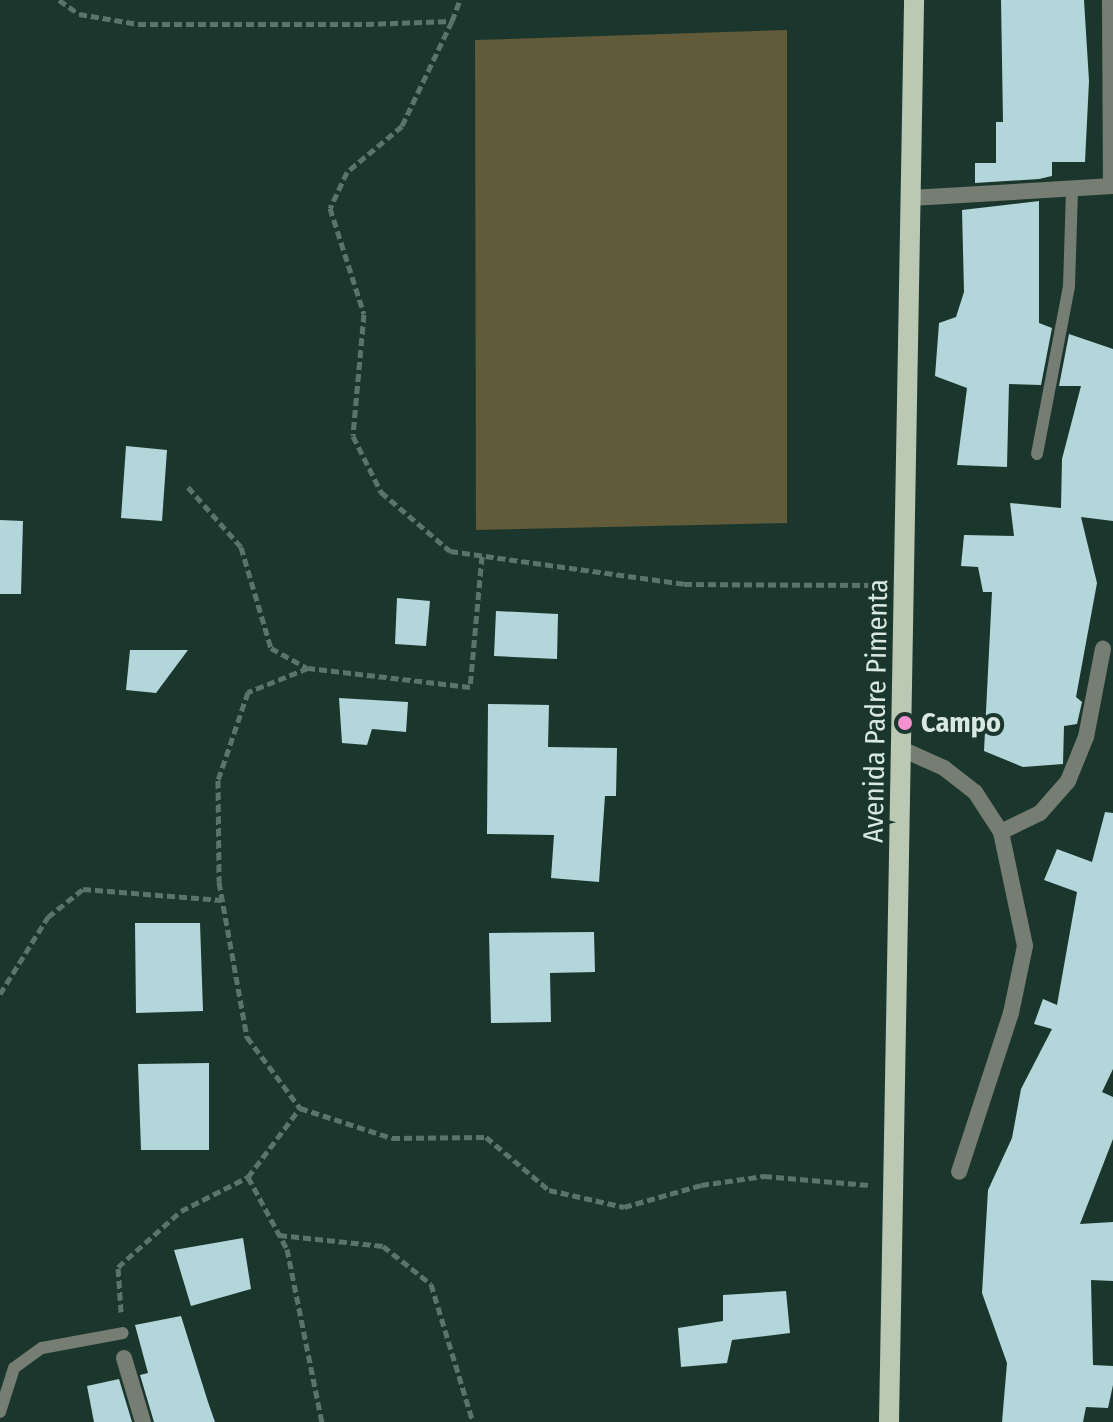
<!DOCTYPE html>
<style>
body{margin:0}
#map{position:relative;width:1113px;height:1422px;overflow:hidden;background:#1b372d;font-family:"Fira Sans Condensed",sans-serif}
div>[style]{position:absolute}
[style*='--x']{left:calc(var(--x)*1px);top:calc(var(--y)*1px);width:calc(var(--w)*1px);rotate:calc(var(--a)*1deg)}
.green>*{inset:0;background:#615b39}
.building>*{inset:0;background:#b2d6da}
.path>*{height:5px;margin-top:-2.5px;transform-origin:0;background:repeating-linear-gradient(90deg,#5b736a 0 8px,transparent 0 12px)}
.service>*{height:12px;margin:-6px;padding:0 6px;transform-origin:6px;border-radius:6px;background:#767d72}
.minor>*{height:16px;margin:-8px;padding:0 8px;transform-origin:8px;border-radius:8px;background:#767d72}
.primary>*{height:20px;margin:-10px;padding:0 10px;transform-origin:10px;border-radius:10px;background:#bbc9b4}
.dots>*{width:22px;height:22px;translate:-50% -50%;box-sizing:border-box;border:4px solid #1b372d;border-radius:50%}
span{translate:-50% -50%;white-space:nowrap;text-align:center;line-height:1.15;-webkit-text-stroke:8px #1b372d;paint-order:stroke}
.street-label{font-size:28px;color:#d9e9e2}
.poi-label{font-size:28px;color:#d9e9e2;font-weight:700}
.left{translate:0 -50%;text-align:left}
</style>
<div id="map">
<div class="green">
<div style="clip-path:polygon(787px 30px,787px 523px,476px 530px,475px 40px)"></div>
</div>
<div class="building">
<div style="clip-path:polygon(1001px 0,1084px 0,1089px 81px,1085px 162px,1052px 162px,1052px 176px,1039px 179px,975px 183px,975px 163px,996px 163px,996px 122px,1003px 122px)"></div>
<div style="clip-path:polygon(1039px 201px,1039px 323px,1052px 328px,1041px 385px,1009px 384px,1007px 467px,957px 465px,967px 388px,935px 376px,939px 323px,956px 317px,964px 292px,962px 210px)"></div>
<div style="clip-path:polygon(1069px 334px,1113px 349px,1113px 521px,1081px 517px,1097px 583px,1076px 697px,1082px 702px,1077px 724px,1064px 726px,1063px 764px,1023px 767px,984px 751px,992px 592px,983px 592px,978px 567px,961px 566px,964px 535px,1014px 536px,1010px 503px,1061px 508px,1062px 459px,1081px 386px,1059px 386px)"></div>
<div style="clip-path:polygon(126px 446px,167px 450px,162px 521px,121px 518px)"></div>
<div style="clip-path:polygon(0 520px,23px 521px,21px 594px,0 594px)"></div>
<div style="clip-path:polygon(397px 598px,430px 601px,426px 646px,395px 644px)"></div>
<div style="clip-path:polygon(496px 611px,558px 614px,557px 659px,494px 656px)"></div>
<div style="clip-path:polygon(130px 650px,188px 650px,156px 693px,126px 690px)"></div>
<div style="clip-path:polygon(339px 698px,408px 702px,406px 732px,372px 729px,367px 745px,342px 743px)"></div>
<div style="clip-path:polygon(488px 704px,549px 705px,548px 747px,617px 748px,616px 796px,605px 796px,599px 882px,551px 878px,554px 835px,487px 834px)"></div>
<div style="clip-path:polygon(1105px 812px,1113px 813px,1113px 1069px,1102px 1092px,1113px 1097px,1113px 1139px,1080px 1224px,1113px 1222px,1113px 1281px,1091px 1280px,1093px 1365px,1113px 1366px,1113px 1385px,1108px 1408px,1086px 1407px,1083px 1422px,1002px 1422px,1007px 1363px,982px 1293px,988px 1190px,1012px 1138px,1021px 1089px,1052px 1029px,1034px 1024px,1043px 999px,1057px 1005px,1077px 892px,1044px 880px,1057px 849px,1092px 862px)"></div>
<div style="clip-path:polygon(135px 923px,200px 923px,203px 1011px,136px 1013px)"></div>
<div style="clip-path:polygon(594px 932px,595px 972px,550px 973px,551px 1022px,491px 1023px,489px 933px)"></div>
<div style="clip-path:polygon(209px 1063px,209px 1150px,141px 1150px,138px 1064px)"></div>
<div style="clip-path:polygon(243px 1238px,251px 1289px,191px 1306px,174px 1250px)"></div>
<div style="clip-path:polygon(786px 1291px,790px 1333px,732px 1340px,727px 1363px,681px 1367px,678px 1328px,723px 1321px,723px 1295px)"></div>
<div style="clip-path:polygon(181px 1316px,208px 1402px,215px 1422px,154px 1422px,140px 1375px,148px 1373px,135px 1325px)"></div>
<div style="clip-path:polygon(119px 1379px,132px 1422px,94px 1422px,87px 1386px)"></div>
</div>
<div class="path">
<div style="--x:59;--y:0;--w:24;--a:35"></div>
<div style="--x:79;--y:14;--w:60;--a:9.6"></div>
<div style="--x:138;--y:24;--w:228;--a:0"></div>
<div style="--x:366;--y:24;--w:86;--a:-2"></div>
<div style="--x:452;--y:21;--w:22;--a:-69"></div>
<div style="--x:452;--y:21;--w:116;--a:115.5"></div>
<div style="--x:402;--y:126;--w:72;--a:140.1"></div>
<div style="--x:347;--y:172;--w:40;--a:115"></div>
<div style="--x:330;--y:208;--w:111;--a:72.2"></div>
<div style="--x:364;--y:314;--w:122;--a:95.2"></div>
<div style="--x:353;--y:436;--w:63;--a:63.4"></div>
<div style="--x:381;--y:492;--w:91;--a:40.5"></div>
<div style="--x:450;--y:551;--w:236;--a:8"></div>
<div style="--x:684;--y:584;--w:195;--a:0.3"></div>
<div style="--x:188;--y:487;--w:80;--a:48.5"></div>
<div style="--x:241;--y:547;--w:105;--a:73.5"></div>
<div style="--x:271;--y:648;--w:41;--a:29.1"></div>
<div style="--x:482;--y:556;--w:132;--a:95.2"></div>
<div style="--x:470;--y:687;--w:163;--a:-173.3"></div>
<div style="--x:308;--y:668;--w:65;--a:158.2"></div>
<div style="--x:248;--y:692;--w:93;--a:108.8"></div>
<div style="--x:218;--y:780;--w:102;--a:89.4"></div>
<div style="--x:219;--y:882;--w:158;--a:79.8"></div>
<div style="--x:247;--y:1037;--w:89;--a:53.3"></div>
<div style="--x:300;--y:1108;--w:97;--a:18.1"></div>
<div style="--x:392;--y:1138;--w:94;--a:-0.6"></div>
<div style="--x:486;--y:1137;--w:82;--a:40.1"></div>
<div style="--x:549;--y:1190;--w:77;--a:12.8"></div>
<div style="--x:624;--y:1207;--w:80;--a:-15.9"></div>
<div style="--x:701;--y:1185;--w:64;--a:-8.1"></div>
<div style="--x:764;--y:1176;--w:105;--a:4.9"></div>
<div style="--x:0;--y:994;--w:91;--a:-58.1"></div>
<div style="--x:48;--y:917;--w:45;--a:-38.7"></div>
<div style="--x:83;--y:889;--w:139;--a:4.5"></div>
<div style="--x:248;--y:1177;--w:82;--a:61.6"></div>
<div style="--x:287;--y:1249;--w:177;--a:78.6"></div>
<div style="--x:279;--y:1235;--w:105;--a:6"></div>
<div style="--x:383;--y:1246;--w:61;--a:38.4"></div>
<div style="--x:431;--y:1284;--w:144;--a:73.1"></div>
<div style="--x:121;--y:1312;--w:45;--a:-93.8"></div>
<div style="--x:118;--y:1267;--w:84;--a:-41.6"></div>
<div style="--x:181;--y:1211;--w:75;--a:-26.9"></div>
<div style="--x:248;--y:1177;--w:86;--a:-53"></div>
</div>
<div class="service">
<div style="--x:1108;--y:0;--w:186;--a:89.7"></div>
<div style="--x:1037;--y:454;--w:171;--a:-79.2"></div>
<div style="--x:1069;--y:286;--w:98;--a:-88.2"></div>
<div style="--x:0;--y:1412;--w:46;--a:-72.3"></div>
<div style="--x:14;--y:1368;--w:34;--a:-36"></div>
<div style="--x:42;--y:1348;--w:82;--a:-10.5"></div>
</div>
<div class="minor">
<div style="--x:911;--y:198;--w:202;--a:-3.4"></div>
<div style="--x:904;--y:750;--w:44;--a:24.2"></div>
<div style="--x:944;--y:768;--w:39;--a:38"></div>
<div style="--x:975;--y:792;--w:48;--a:57"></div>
<div style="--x:1001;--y:832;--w:116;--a:78.1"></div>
<div style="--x:1025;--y:946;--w:68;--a:101.8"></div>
<div style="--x:1011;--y:1013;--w:167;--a:108.1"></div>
<div style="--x:1001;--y:832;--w:43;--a:-26"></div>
<div style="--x:1040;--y:813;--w:43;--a:-48.8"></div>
<div style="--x:1068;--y:781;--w:48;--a:-67.8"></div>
<div style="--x:1086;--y:737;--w:90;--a:-79.1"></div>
<div style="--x:124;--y:1358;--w:67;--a:73.5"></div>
</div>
<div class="primary">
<div style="--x:889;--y:1422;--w:1422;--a:-88.99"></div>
</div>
<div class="dots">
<div style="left:905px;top:723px;background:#f591d2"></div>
</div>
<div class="street-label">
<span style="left:876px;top:711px;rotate:-89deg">Avenida Padre Pimenta</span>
</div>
<div class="poi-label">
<span class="left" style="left:921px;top:723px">Campo</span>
</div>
</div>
